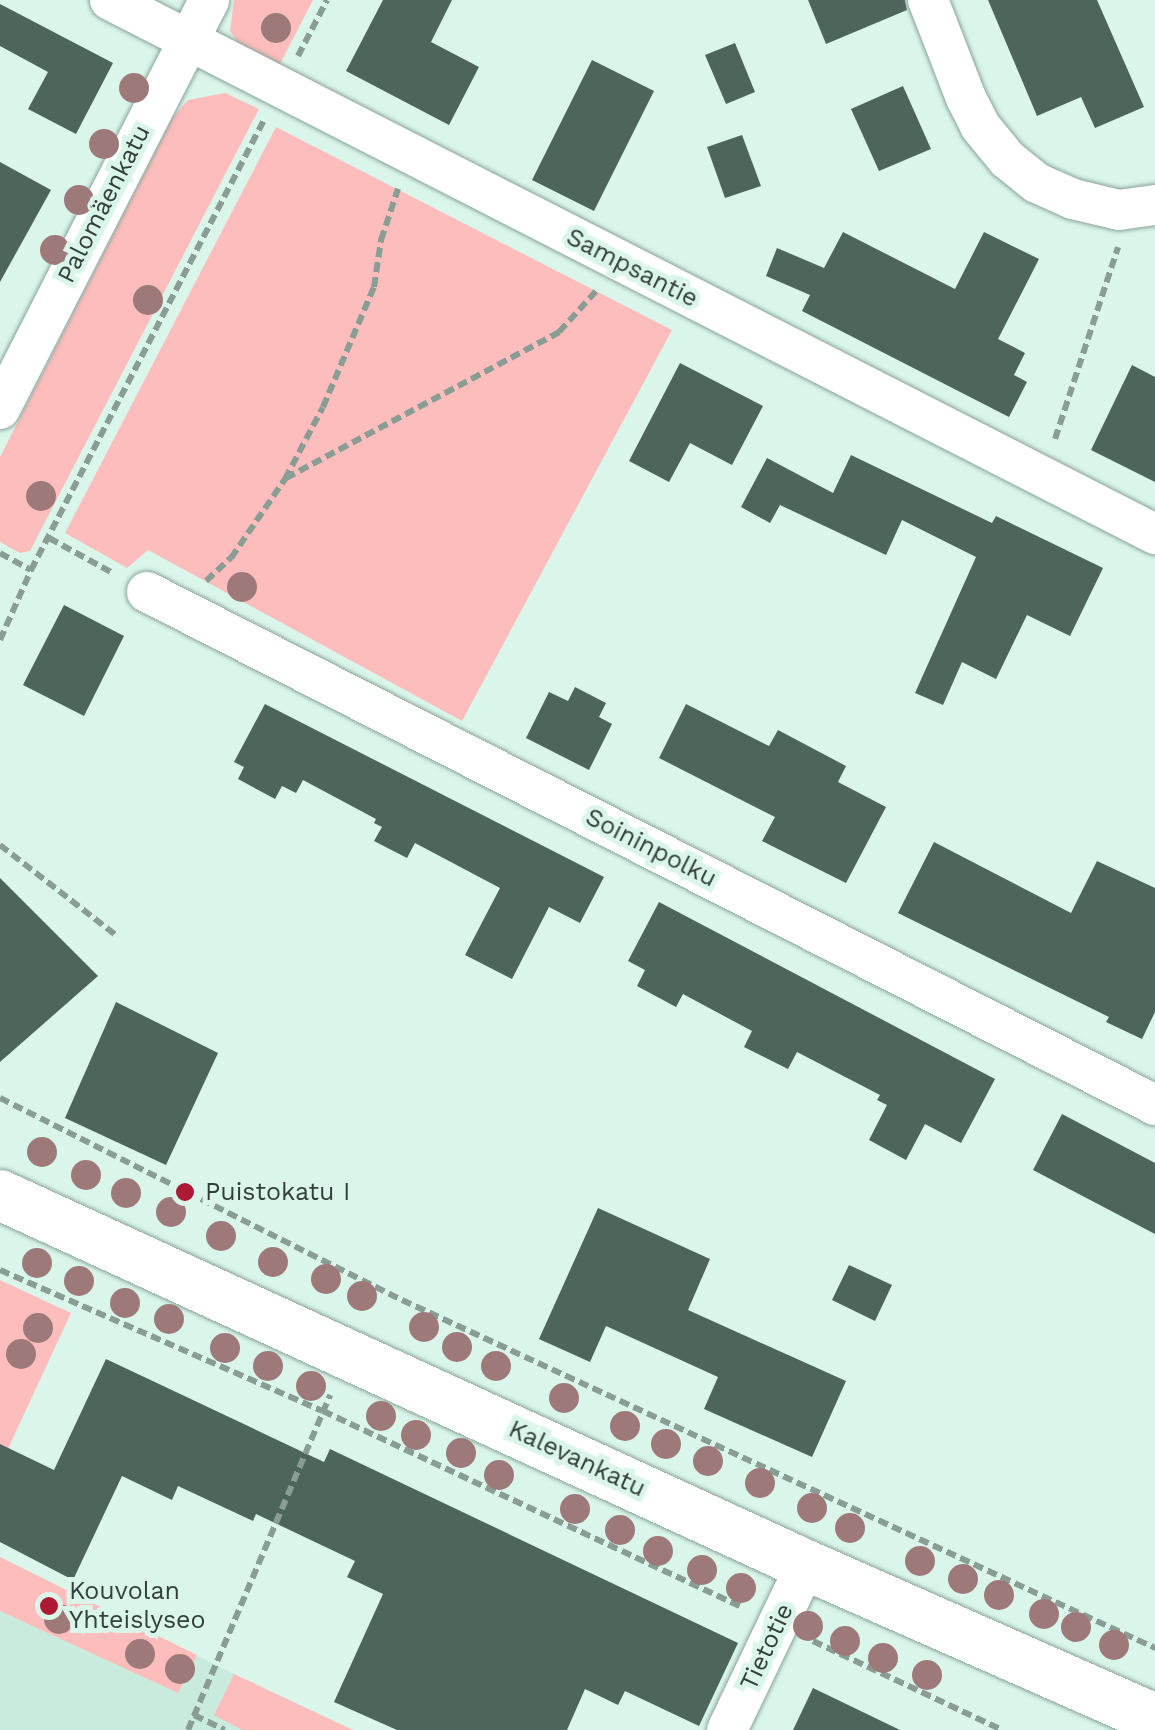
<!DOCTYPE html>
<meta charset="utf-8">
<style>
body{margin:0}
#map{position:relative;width:1155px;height:1730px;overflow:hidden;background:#daf6ea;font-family:"Work Sans",sans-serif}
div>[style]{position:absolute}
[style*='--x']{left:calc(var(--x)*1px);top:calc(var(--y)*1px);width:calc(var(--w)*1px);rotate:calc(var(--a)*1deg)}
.built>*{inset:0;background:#c8ebdd}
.green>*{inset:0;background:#fdbdbc}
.building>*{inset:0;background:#4d655b}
.path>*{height:6px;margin-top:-3px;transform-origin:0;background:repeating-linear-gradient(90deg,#899d95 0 10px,transparent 0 15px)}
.roads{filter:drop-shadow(0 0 2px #88a297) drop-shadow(0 0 2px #88a297)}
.minor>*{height:40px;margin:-20px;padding:0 20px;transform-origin:20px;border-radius:20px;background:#fff}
.major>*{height:50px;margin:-25px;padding:0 25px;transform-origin:25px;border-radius:25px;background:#fff}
.trees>*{width:30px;height:30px;margin:-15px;border-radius:50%;background:#9e797a}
.dots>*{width:28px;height:28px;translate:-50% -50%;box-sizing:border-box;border:5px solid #daf6ea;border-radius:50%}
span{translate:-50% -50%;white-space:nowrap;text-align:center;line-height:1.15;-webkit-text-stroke:10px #daf6ea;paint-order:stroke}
.street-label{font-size:25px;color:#343f3a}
.poi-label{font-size:25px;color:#343f3a}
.left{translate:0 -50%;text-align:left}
</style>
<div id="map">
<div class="built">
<div style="clip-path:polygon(0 1557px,234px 1674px,353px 1730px,0 1730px)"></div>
</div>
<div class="green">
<div style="clip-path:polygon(234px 0,313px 0,278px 68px,242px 49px,230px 31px)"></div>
<div style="clip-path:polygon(225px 93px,259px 109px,30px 551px,20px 553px,0 542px,0 457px,173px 117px,188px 100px)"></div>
<div style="clip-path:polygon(276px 127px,672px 330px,462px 721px,148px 550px,127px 568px,65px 533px)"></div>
<div style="clip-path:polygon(0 1280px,71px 1313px,0 1466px)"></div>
<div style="clip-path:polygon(0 1557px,197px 1655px,178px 1693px,0 1611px)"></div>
<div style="clip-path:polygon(234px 1674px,353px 1730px,242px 1730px,214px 1715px)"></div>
</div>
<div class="building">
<div style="clip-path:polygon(383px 0,452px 0,431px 42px,479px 67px,449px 125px,346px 71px)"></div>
<div style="clip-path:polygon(808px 0,905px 0,907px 10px,826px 44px)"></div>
<div style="clip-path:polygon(988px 0,1097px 0,1144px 107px,1095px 128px,1081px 97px,1037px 116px)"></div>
<div style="clip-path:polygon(0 4px,113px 63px,76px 134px,28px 109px,48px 72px,0 46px)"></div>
<div style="clip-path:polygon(735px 43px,755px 92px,726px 104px,705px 55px)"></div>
<div style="clip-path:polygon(592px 60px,654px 91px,594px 211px,532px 180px)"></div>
<div style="clip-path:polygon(903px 86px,931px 149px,879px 171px,851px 109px)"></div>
<div style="clip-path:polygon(742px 135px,761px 186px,725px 198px,707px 147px)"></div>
<div style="clip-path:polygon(0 162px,51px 190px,0 282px)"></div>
<div style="clip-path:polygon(843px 232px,955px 289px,984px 232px,1039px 259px,998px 339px,1025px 353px,1014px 375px,1027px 382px,1009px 417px,802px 311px,810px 295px,766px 276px,777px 248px,824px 268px)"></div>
<div style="clip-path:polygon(680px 363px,763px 406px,732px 465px,690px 443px,669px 482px,629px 461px)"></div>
<div style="clip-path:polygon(1132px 365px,1155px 377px,1155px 482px,1091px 450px)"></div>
<div style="clip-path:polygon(851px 455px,992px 523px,996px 516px,1103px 568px,1070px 636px,1027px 615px,996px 679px,962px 662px,943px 705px,915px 693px,976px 557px,902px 520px,886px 555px,780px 505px,770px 523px,741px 507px,767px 458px,833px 493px)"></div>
<div style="clip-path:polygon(64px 605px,124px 636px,84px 716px,23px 685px)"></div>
<div style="clip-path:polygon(575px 687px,606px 703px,599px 717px,612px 724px,589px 770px,526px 738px,549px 692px,568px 701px)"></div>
<div style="clip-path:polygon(265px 704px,604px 877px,580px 923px,549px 907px,512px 979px,465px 955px,500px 888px,415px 843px,407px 858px,374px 841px,382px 827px,374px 823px,376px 819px,303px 780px,296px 793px,282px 786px,275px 799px,238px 779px,244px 767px,234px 762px)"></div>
<div style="clip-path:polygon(686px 704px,769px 746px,778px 730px,846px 766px,838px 782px,886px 807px,846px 883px,762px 841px,775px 817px,659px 758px)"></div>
<div style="clip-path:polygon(934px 842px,1071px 913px,1097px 861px,1155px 888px,1155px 1012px,1142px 1039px,1106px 1022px,1109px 1017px,898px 913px)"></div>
<div style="clip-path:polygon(0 878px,98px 976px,0 1062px)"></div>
<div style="clip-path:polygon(659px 902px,995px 1079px,961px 1143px,925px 1124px,906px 1160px,869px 1140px,887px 1105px,877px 1100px,880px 1095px,797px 1052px,788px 1069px,744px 1047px,752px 1031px,683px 994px,676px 1007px,637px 986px,645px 970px,628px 961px)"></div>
<div style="clip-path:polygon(116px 1002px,218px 1053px,166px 1165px,65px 1118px)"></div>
<div style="clip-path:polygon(1062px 1114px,1155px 1163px,1155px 1234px,1033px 1170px)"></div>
<div style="clip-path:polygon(598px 1208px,710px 1259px,688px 1310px,846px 1381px,812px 1457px,704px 1409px,718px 1377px,606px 1326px,590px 1362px,539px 1339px)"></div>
<div style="clip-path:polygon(849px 1265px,892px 1285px,875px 1321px,832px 1300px)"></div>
<div style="clip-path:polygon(106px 1359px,324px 1462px,330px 1449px,738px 1643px,699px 1726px,625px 1691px,618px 1705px,585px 1689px,567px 1730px,397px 1730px,334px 1702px,383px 1594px,347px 1577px,355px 1561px,256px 1514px,253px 1521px,178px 1486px,172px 1500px,122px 1476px,73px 1580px,0 1542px,0 1444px,54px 1470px)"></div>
<div style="clip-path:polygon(813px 1688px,900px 1730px,793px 1730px)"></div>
</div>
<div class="path">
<div style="--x:298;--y:56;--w:63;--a:-62.6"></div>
<div style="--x:1055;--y:439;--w:202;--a:-71.8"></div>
<div style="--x:286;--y:478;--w:310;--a:-28.1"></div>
<div style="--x:559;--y:332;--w:58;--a:-47.8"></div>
<div style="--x:49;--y:538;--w:73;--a:28.7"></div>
<div style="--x:0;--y:553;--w:35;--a:29"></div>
<div style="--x:206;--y:581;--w:34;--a:-43"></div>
<div style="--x:231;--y:558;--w:96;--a:-55.6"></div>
<div style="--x:285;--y:479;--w:81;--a:-62.2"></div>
<div style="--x:323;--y:407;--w:130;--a:-67"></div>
<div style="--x:374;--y:287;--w:48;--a:-81.5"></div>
<div style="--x:381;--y:240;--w:54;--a:-71.6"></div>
<div style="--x:0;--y:640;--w:77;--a:-66.1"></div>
<div style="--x:31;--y:570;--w:507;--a:-62.63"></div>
<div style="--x:0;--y:845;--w:148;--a:37.9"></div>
<div style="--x:0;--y:1098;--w:450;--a:26.7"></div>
<div style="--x:402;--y:1300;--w:830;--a:24.8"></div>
<div style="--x:0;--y:1270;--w:352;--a:23.6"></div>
<div style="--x:323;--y:1411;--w:464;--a:25.1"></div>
<div style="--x:813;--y:1641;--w:209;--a:25.2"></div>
<div style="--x:194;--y:1715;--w:34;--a:26"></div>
<div style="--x:188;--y:1730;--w:364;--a:-67"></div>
</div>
<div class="roads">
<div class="minor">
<div style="--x:110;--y:0;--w:1174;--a:27.07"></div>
<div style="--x:928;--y:0;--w:105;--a:68.8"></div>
<div style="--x:966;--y:98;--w:31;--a:63"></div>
<div style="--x:980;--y:126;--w:43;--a:50.7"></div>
<div style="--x:1007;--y:159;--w:38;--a:39"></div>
<div style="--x:1037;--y:183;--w:39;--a:24"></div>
<div style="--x:1073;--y:199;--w:47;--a:13.4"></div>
<div style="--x:1119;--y:210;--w:36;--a:-8"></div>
<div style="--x:0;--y:409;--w:459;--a:-62.9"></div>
<div style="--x:147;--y:592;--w:1131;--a:26.97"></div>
<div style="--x:727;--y:1730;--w:183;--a:-64.4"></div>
</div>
<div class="major">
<div style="--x:0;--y:1195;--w:887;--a:24.66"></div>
<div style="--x:806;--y:1565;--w:381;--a:23.8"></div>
</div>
</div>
<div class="trees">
<div style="left:276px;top:28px"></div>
<div style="left:134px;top:88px"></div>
<div style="left:104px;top:144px"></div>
<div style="left:79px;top:200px"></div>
<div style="left:55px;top:250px"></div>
<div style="left:148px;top:300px"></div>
<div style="left:41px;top:496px"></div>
<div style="left:242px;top:587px"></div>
<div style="left:42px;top:1152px"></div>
<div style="left:86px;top:1175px"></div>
<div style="left:126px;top:1193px"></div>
<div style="left:171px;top:1212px"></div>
<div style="left:221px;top:1236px"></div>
<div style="left:273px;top:1262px"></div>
<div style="left:37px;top:1263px"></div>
<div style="left:326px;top:1279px"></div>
<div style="left:79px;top:1281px"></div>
<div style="left:362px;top:1296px"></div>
<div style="left:125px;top:1303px"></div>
<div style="left:169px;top:1319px"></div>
<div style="left:424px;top:1327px"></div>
<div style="left:38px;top:1328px"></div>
<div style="left:457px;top:1347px"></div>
<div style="left:225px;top:1348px"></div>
<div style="left:21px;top:1354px"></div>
<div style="left:268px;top:1366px"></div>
<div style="left:496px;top:1366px"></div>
<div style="left:311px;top:1386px"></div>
<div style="left:564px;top:1398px"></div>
<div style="left:381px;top:1416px"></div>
<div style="left:625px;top:1426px"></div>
<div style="left:416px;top:1435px"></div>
<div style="left:666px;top:1444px"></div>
<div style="left:461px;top:1453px"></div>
<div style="left:708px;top:1461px"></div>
<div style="left:499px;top:1475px"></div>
<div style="left:760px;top:1483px"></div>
<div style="left:812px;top:1508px"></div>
<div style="left:575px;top:1509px"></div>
<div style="left:850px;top:1528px"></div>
<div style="left:620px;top:1530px"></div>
<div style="left:658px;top:1551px"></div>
<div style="left:920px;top:1561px"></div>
<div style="left:702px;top:1570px"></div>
<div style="left:963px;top:1579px"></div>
<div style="left:741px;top:1588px"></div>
<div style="left:999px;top:1595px"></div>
<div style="left:1044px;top:1614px"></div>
<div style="left:59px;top:1619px"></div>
<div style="left:808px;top:1626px"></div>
<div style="left:1076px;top:1627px"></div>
<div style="left:845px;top:1641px"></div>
<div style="left:1114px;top:1645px"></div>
<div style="left:140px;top:1654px"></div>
<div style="left:883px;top:1658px"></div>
<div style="left:180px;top:1669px"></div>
<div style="left:927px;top:1675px"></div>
</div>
<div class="dots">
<div style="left:185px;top:1192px;background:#ae1a33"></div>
<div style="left:49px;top:1606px;background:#ae1a33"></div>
</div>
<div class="street-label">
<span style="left:104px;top:204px;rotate:-63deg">Palomäenkatu</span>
<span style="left:632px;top:268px;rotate:27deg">Sampsantie</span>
<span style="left:651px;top:848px;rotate:27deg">Soininpolku</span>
<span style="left:577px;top:1459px;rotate:25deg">Kalevankatu</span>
<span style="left:767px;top:1647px;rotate:-65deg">Tietotie</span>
</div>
<div class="poi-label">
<span class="left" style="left:205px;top:1192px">Puistokatu I</span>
<span class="left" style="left:69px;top:1606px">Kouvolan<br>Yhteislyseo</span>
</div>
</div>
